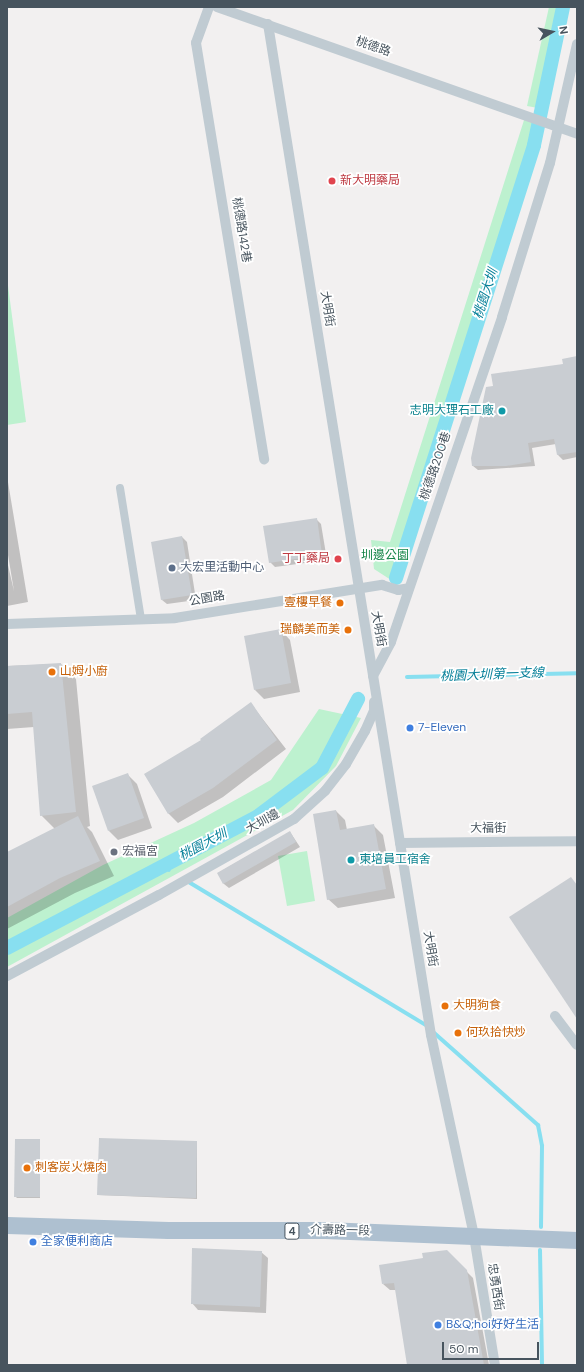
<!DOCTYPE html>
<meta charset="utf-8">
<style>
body{margin:0}
#map{position:relative;width:584px;height:1372px;overflow:hidden;background:#f2f0f0;font-family:"DM Sans","Noto Sans TC",sans-serif}
div>[style]{position:absolute}
[style*='--x']{left:calc(var(--x)*1px);top:calc(var(--y)*1px);width:calc(var(--w)*1px);rotate:calc(var(--a)*1deg)}
.green>*{inset:0;background:#bdf1cf}
.shadow>*{inset:0;background:#0003}
.stream>*{height:4px;margin:-2px;padding:0 2px;transform-origin:2px;border-radius:2px;background:#88dff0}
.canal>*{height:14px;margin:-7px;padding:0 7px;transform-origin:7px;border-radius:7px;background:#88dff0}
.building>*{inset:0;background:#c9cdd2}
.pedestrian>*{height:8px;margin:-4px;padding:0 4px;transform-origin:4px;border-radius:4px;background:#c0cbd2}
.minor>*{height:10px;margin:-5px;padding:0 5px;transform-origin:5px;border-radius:5px;background:#c0cbd2}
.primary>*{height:17px;margin:-8.5px;padding:0 8.5px;transform-origin:8.5px;border-radius:8.5px;background:#aec0d0}
.dots>*{width:11px;height:11px;translate:-50% -50%;box-sizing:border-box;border:2px solid #fff;border-radius:50%}
span{translate:-50% -50%;white-space:nowrap;text-align:center;line-height:1.15;-webkit-text-stroke:3.5px #fff;paint-order:stroke}
.shield-label span{padding:1px 3px;background:#fff;border:1px solid;border-radius:3px;-webkit-text-stroke-width:0}
.shield-label{font-size:11px;color:#47545e;font-weight:700}
.street-label{font-size:12px;color:#47545e}
.health-label{font-size:12px;color:#be3a42}
.left{translate:0 -50%;text-align:left}
.right{translate:-100% -50%;text-align:right}
.culture-label{font-size:12px;color:#0d838f}
.park-label{font-size:12px;color:#138447}
.service-label{font-size:12px;color:#4e5e75}
.food-label{font-size:12px;color:#c56008}
.shop-label{font-size:12px;color:#366cbe}
.worship-label{font-size:12px;color:#5b616d}
.water-label{font-size:13px;color:#08819a;font-style:italic}
.frame{position:absolute;inset:0;border:8px solid #47545e;pointer-events:none}
.north{position:absolute;left:532px;top:12px;width:40px;height:40px;-webkit-text-stroke:3px #fff;paint-order:stroke;rotate:81deg;font-size:11px;font-weight:700;line-height:16px;text-align:center;color:#47545e}
.north::after{content:'';display:block;margin:auto;width:14px;height:18px;background:#47545e;clip-path:polygon(50% 0,100% 100%,50% 72%,0 100%)}
.scale{position:absolute;left:442px;top:1342px;width:97px;height:18px;box-sizing:border-box;border:2px solid #47545e;border-top:0;padding-left:5px;font-size:12px;line-height:14px;white-space:nowrap;color:#47545e;-webkit-text-stroke:3px #fff;paint-order:stroke}
</style>
<div id="map">
<div class="green">
<div style="clip-path:polygon(549px 7px,560px 7px,538px 108px,527px 106px)"></div>
<div style="clip-path:polygon(525px 117px,535px 122px,391px 580px,374px 569px,371px 540px,390px 542px)"></div>
<div style="clip-path:polygon(7px 278px,26px 422px,7px 425px)"></div>
<div style="clip-path:polygon(319px 709px,361px 718px,336px 766px,293px 810px,7px 967px,7px 918px,103px 865px,194px 823px,271px 780px)"></div>
<div style="clip-path:polygon(307px 851px,315px 901px,287px 906px,278px 856px)"></div>
</div>
<div class="shadow">
<div style="clip-path:polygon(577px 358px,577px 457px,563px 460px,558px 455px,556px 444px,532px 448px,535px 466px,478px 470px,473px 466px,564px 365px)"></div>
<div style="clip-path:polygon(7px 476px,28px 602px,7px 606px,7px 561px,14px 591px,7px 549px)"></div>
<div style="clip-path:polygon(316px 519px,321px 524px,327px 560px,275px 567px,270px 562px)"></div>
<div style="clip-path:polygon(182px 537px,187px 542px,196px 600px,167px 604px,162px 600px)"></div>
<div style="clip-path:polygon(281px 630px,290px 640px,300px 692px,264px 699px,255px 690px)"></div>
<div style="clip-path:polygon(61px 664px,76px 679px,90px 826px,87px 827px,92px 832px,114px 876px,75px 893px,7px 929px,7px 853px,55px 829px,41px 815px,34px 727px,7px 729px,7px 666px)"></div>
<div style="clip-path:polygon(251px 704px,286px 749px,223px 797px,178px 823px,169px 814px,146px 775px,203px 741px)"></div>
<div style="clip-path:polygon(127px 774px,137px 784px,152px 828px,118px 840px,109px 831px)"></div>
<div style="clip-path:polygon(336px 811px,345px 820px,347px 830px,374px 826px,383px 835px,395px 898px,338px 908px,328px 899px)"></div>
<div style="clip-path:polygon(290px 832px,300px 847px,229px 888px,224px 884px,218px 873px)"></div>
<div style="clip-path:polygon(40px 1140px,40px 1198px,17px 1198px,15px 1196px)"></div>
<div style="clip-path:polygon(197px 1142px,197px 1199px,98px 1195px)"></div>
<div style="clip-path:polygon(446px 1251px,473px 1278px,489px 1365px,408px 1365px,396px 1290px,390px 1290px,383px 1284px,424px 1259px)"></div>
<div style="clip-path:polygon(261px 1252px,268px 1258px,266px 1313px,198px 1310px,192px 1303px)"></div>
</div>
<div class="stream">
<div style="--x:407;--y:677;--w:170;--a:-1.3"></div>
<div style="--x:163;--y:866;--w:7;--a:34"></div>
<div style="--x:187;--y:881;--w:280;--a:31.1"></div>
<div style="--x:432;--y:1031;--w:142;--a:41.6"></div>
<div style="--x:538;--y:1125;--w:21;--a:79"></div>
<div style="--x:542;--y:1146;--w:81;--a:90.7"></div>
<div style="--x:540;--y:1250;--w:115;--a:89"></div>
</div>
<div class="canal">
<div style="--x:396;--y:578;--w:454;--a:-72.3"></div>
<div style="--x:534;--y:145;--w:141;--a:-78.1"></div>
<div style="--x:7;--y:948;--w:284;--a:-27.7"></div>
<div style="--x:258;--y:816;--w:80;--a:-36.9"></div>
<div style="--x:322;--y:768;--w:78;--a:-62.4"></div>
</div>
<div class="building">
<div style="clip-path:polygon(577px 356px,577px 452px,557px 455px,554px 439px,528px 443px,531px 462px,506px 466px,472px 466px,471px 458px,486px 387px,493px 386px,491px 374px,563px 364px,562px 359px)"></div>
<div style="clip-path:polygon(317px 518px,322px 555px,269px 563px,263px 526px)"></div>
<div style="clip-path:polygon(182px 536px,192px 595px,161px 600px,151px 542px)"></div>
<div style="clip-path:polygon(281px 629px,291px 683px,254px 690px,244px 636px)"></div>
<div style="clip-path:polygon(61px 663px,76px 812px,40px 816px,32px 712px,7px 714px,7px 666px)"></div>
<div style="clip-path:polygon(251px 702px,277px 740px,213px 788px,168px 814px,144px 774px,201px 740px,200px 739px)"></div>
<div style="clip-path:polygon(128px 773px,144px 818px,108px 831px,92px 786px)"></div>
<div style="clip-path:polygon(336px 810px,340px 830px,374px 824px,386px 889px,327px 900px,313px 814px)"></div>
<div style="clip-path:polygon(78px 816px,100px 861px,60px 878px,7px 907px,7px 852px)"></div>
<div style="clip-path:polygon(290px 831px,296px 842px,223px 884px,217px 873px)"></div>
<div style="clip-path:polygon(571px 877px,577px 885px,577px 1019px,509px 917px)"></div>
<div style="clip-path:polygon(99px 1138px,197px 1141px,196px 1198px,97px 1195px)"></div>
<div style="clip-path:polygon(15px 1139px,40px 1139px,40px 1197px,14px 1197px)"></div>
<div style="clip-path:polygon(192px 1248px,262px 1251px,260px 1307px,191px 1304px)"></div>
<div style="clip-path:polygon(447px 1250px,467px 1270px,484px 1365px,407px 1365px,394px 1283px,382px 1284px,379px 1265px,423px 1258px,422px 1253px)"></div>
</div>
<div class="pedestrian">
<div style="--x:120;--y:488;--w:133;--a:80.9"></div>
</div>
<div class="minor">
<div style="--x:209;--y:7;--w:38;--a:110"></div>
<div style="--x:196;--y:43;--w:422;--a:80.7"></div>
<div style="--x:217;--y:7;--w:382;--a:19.4"></div>
<div style="--x:268;--y:24;--w:1024;--a:80.84"></div>
<div style="--x:431;--y:1035;--w:206;--a:77.9"></div>
<div style="--x:474;--y:1236;--w:131;--a:80.8"></div>
<div style="--x:7;--y:624;--w:168;--a:-2"></div>
<div style="--x:175;--y:618;--w:210;--a:-9.1"></div>
<div style="--x:382;--y:585;--w:17;--a:17"></div>
<div style="--x:398;--y:590;--w:11;--a:-10"></div>
<div style="--x:373;--y:676;--w:38;--a:-62"></div>
<div style="--x:391;--y:642;--w:343;--a:-71.1"></div>
<div style="--x:502;--y:317;--w:161;--a:-72.7"></div>
<div style="--x:550;--y:163;--w:122;--a:-77.2"></div>
<div style="--x:400;--y:843;--w:177;--a:-0.6"></div>
<div style="--x:7;--y:976;--w:172;--a:-28.1"></div>
<div style="--x:159;--y:895;--w:155;--a:-29.4"></div>
<div style="--x:294;--y:819;--w:42;--a:-42.1"></div>
<div style="--x:325;--y:791;--w:34;--a:-52"></div>
<div style="--x:346;--y:764;--w:38;--a:-60"></div>
<div style="--x:365;--y:731;--w:22;--a:-66"></div>
<div style="--x:374;--y:711;--w:9;--a:-90"></div>
<div style="--x:555;--y:1016;--w:36;--a:53"></div>
</div>
<div class="primary">
<div style="--x:7;--y:1225;--w:161;--a:1.8"></div>
<div style="--x:168;--y:1230;--w:157;--a:0"></div>
<div style="--x:325;--y:1230;--w:252;--a:2.3"></div>
</div>
<div class="dots">
<div style="left:332px;top:181px;background:#e0444e"></div>
<div style="left:502px;top:411px;background:#0f9aa8"></div>
<div style="left:338px;top:559px;background:#e0444e"></div>
<div style="left:172px;top:568px;background:#5c6f8a"></div>
<div style="left:340px;top:603px;background:#e8710a"></div>
<div style="left:348px;top:630px;background:#e8710a"></div>
<div style="left:52px;top:672px;background:#e8710a"></div>
<div style="left:410px;top:728px;background:#3f7fe0"></div>
<div style="left:114px;top:852px;background:#6b7280"></div>
<div style="left:351px;top:860px;background:#0f9aa8"></div>
<div style="left:445px;top:1006px;background:#e8710a"></div>
<div style="left:458px;top:1033px;background:#e8710a"></div>
<div style="left:27px;top:1168px;background:#e8710a"></div>
<div style="left:33px;top:1242px;background:#3f7fe0"></div>
<div style="left:438px;top:1325px;background:#3f7fe0"></div>
</div>
<div class="shield-label">
<span style="left:292px;top:1231px">4</span>
</div>
<div class="street-label">
<span style="left:373px;top:47px;rotate:19deg">桃德路</span>
<span style="left:241px;top:230px;rotate:81deg">桃德路142巷</span>
<span style="left:327px;top:309px;rotate:81deg">大明街</span>
<span style="left:436px;top:466px;rotate:-71deg">桃德路200巷</span>
<span style="left:207px;top:599px;rotate:-10deg">公園路</span>
<span style="left:378px;top:629px;rotate:80deg">大明街</span>
<span style="left:263px;top:822px;rotate:-29deg">大圳邊</span>
<span style="left:488px;top:829px">大福街</span>
<span style="left:430px;top:949px;rotate:81deg">大明街</span>
<span style="left:340px;top:1231px;rotate:1deg">介壽路一段</span>
<span style="left:495px;top:1287px;rotate:81deg">忠勇西街</span>
</div>
<div class="health-label">
<span class="left" style="left:340px;top:181px">新大明藥局</span>
<span class="right" style="left:330px;top:559px">丁丁藥局</span>
</div>
<div class="culture-label">
<span class="right" style="left:494px;top:411px">志明大理石工廠</span>
<span class="left" style="left:359px;top:860px">東培員工宿舍</span>
</div>
<div class="park-label">
<span style="left:385px;top:556px">圳邊公園</span>
</div>
<div class="service-label">
<span class="left" style="left:180px;top:568px">大宏里活動中心</span>
</div>
<div class="food-label">
<span class="right" style="left:332px;top:603px">壹樓早餐</span>
<span class="right" style="left:340px;top:630px">瑞麟美而美</span>
<span class="left" style="left:60px;top:672px">山姆小廚</span>
<span class="left" style="left:453px;top:1006px">大明狗食</span>
<span class="left" style="left:466px;top:1033px">何玖拾快炒</span>
<span class="left" style="left:35px;top:1168px">刺客炭火燒肉</span>
</div>
<div class="shop-label">
<span class="left" style="left:418px;top:728px">7-Eleven</span>
<span class="left" style="left:41px;top:1242px">全家便利商店</span>
<span class="left" style="left:446px;top:1325px">B&amp;Q;hoi好好生活</span>
</div>
<div class="worship-label">
<span class="left" style="left:122px;top:852px">宏福宮</span>
</div>
<div class="water-label">
<span style="left:486px;top:294px;rotate:-72deg">桃園大圳</span>
<span style="left:492px;top:675px;rotate:-2deg">桃園大圳第一支線</span>
<span style="left:203px;top:845px;rotate:-28deg">桃園大圳</span>
</div>
<div class="frame"></div>
<div class="north">N</div>
<div class="scale">50 m</div>
</div>
